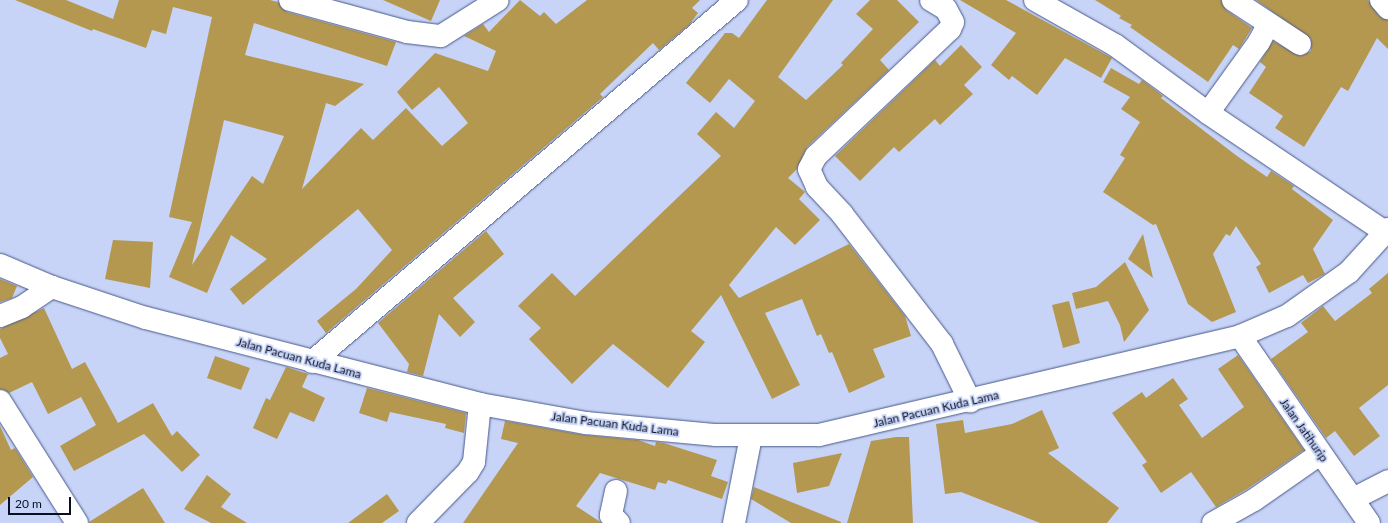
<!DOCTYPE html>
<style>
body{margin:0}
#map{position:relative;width:1388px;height:523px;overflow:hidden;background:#c7d4f7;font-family:Lato,sans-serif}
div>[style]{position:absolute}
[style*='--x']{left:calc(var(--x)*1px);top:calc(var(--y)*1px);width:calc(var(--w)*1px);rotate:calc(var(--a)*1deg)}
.building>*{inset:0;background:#b49850}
.roads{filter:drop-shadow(0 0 1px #48588a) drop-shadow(0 0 1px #48588a)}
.minor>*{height:22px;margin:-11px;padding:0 11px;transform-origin:11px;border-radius:11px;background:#fff}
span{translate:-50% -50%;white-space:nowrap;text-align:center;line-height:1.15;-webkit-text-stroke:3.5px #c7d4f7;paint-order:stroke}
.street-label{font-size:12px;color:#090f23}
.scale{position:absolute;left:8px;top:497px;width:63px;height:18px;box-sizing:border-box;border:2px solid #090f23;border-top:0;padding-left:5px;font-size:12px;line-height:14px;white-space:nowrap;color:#090f23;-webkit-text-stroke:3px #c7d4f7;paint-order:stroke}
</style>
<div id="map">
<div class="building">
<div style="clip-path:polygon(evenodd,15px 0,66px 0,113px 19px,119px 0,270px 0,278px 2px,287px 12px,396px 42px,387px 66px,254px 23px,245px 55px,364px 84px,335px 106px,326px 103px,302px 189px,361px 128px,373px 140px,406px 108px,442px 146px,468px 123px,439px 87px,412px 110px,397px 92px,435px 53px,488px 71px,496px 51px,464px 36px,483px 24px,489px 32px,520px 0,540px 16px,544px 12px,556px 24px,587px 0,700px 0,692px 8px,698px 13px,689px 25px,659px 50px,653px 43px,600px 94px,603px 97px,326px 333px,317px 321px,356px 289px,392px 250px,358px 209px,243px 305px,230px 289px,267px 259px,231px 235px,207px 293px,169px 277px,192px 222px,169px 217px,212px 17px,173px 7px,166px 34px,152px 30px,146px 48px,93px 29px,92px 31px,15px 0,224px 120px,284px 136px,263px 184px,252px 176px,192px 265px,224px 120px)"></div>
<div style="clip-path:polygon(383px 0,440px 0,431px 21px)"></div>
<div style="clip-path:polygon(767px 0,833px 0,778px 77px,806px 100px,843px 65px,841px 63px,873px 29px,856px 14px,870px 0,897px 0,919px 22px,880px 60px,889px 70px,807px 147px,797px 169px,788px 178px,805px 192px,799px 199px,820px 220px,795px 245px,776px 227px,729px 285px,739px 298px,849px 244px,905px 316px,911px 336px,873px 349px,885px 377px,849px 393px,832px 352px,829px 353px,821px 334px,817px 336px,802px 299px,765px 313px,800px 385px,772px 399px,721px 295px,691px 331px,705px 342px,668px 388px,613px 344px,572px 384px,529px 339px,541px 328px,518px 306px,552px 273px,575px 296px,721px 156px,697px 134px,716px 112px,734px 128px,755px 101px,729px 79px,710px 103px,686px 83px,725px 33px,732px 33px,739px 38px)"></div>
<div style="clip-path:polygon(960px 0,1006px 0,1112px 58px,1101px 78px,1065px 58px,1037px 95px,1012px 76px,1009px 80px,991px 65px,1016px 33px)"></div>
<div style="clip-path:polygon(1095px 0,1221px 0,1226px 10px,1252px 28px,1239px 49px,1233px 45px,1208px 82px,1130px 27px,1132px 25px,1119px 18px,1121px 16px)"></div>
<div style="clip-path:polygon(1256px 0,1368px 0,1379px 16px,1388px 20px,1388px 49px,1377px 38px,1348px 91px,1341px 87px,1304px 147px,1275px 128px,1283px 116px,1249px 93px,1266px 67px,1260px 62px,1273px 41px,1300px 56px,1311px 51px,1311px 39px)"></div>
<div style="clip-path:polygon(961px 45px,982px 67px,964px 85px,973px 94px,940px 125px,935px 119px,899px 152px,894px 147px,860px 181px,835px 156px,935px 60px,940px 66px)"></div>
<div style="clip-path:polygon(1111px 68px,1139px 84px,1142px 80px,1163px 96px,1161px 98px,1237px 156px,1267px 177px,1271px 171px,1294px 186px,1292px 189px,1333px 220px,1313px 249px,1325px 274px,1308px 283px,1303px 275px,1269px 293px,1256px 267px,1261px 264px,1236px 226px,1230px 236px,1226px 234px,1213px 254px,1236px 312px,1212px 322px,1188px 304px,1156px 224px,1153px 225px,1103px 192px,1125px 158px,1120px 155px,1140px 122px,1121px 109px,1130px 97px,1103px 82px)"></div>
<div style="clip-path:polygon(486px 231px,504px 254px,453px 298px,475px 322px,460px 337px,439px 314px,423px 376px,407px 372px,409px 364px,378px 323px)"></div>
<div style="clip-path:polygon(1143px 234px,1153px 278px,1128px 259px)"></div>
<div style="clip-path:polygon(113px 240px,153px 242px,150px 288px,105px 279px)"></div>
<div style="clip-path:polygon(1125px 262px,1149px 310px,1124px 342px,1120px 325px,1108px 301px,1076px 309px,1072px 293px,1096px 287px)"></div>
<div style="clip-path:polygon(1388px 273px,1388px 385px,1359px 408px,1380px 436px,1354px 456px,1335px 431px,1326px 438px,1271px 359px,1308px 332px,1301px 323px,1323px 306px,1335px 321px,1372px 293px,1369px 289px)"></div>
<div style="clip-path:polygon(0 279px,17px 286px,12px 298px,0 302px)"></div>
<div style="clip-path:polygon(1069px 301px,1080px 343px,1063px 348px,1052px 305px)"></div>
<div style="clip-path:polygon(44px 308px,72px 369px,85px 362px,118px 423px,153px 403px,172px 436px,177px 431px,200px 455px,182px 472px,144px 434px,74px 471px,60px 446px,96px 425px,81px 397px,48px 414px,32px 382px,9px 393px,0 389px,0 358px,8px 354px,0 338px,0 329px)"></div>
<div style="clip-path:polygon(1238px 355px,1304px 450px,1247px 489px,1216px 507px,1191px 472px,1161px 493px,1142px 465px,1147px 462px,1112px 413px,1142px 392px,1146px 398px,1173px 378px,1188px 399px,1179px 405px,1202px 438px,1244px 407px,1218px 369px)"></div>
<div style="clip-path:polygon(215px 356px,250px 368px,241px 390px,207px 378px)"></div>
<div style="clip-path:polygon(286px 367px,308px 374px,302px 387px,325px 398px,314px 422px,290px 412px,277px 439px,253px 428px,266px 398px,270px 400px)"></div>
<div style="clip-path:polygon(367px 388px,466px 413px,464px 433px,445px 428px,446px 424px,390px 412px,387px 422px,359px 413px)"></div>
<div style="clip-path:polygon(1042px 410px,1059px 448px,1048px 453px,1119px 508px,1107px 523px,1040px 523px,961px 492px,945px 494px,936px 424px,963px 420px,965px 433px,1012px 424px)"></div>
<div style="clip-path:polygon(505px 421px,584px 435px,638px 440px,655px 446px,656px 442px,664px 443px,717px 460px,711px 476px,728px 482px,722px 499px,668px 480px,666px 484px,658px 482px,655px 490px,600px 473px,576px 506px,602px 523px,463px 523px,518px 443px,501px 439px)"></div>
<div style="clip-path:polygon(0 426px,11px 450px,15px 448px,33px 477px,0 505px)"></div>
<div style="clip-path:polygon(896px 437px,909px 437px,913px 523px,847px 523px,871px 441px)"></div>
<div style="clip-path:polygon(842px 453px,829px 486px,797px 493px,793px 463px)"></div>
<div style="clip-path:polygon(207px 475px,231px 494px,221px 507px,247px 523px,211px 523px,184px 509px)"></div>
<div style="clip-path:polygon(754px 487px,841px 522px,841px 523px,791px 523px,751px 499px)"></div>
<div style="clip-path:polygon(143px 488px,165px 523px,89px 523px,89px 522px)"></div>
<div style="clip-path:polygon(387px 494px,399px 511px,382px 523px,348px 523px)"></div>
</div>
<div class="roads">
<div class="minor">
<div style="--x:290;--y:0;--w:121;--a:15.3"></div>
<div style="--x:407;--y:32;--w:34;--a:7"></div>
<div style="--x:441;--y:36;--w:67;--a:-32.3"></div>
<div style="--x:931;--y:0;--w:17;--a:31"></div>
<div style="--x:946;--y:9;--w:15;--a:62"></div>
<div style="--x:953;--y:22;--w:8;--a:113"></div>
<div style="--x:950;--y:29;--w:185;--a:136.5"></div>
<div style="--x:816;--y:156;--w:15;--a:118"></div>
<div style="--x:809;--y:169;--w:20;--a:66"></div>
<div style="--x:817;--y:187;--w:37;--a:47"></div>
<div style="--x:842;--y:214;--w:164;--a:52.4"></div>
<div style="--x:942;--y:344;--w:64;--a:63.8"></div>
<div style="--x:1035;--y:0;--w:92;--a:29.4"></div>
<div style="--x:1115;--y:45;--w:115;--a:36.2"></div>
<div style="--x:1208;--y:113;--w:213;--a:33.9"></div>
<div style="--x:1233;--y:0;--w:80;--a:33.3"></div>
<div style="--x:1381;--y:0;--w:11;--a:49"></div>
<div style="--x:1208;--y:113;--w:87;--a:-54.3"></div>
<div style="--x:1259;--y:42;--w:19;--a:-62"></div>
<div style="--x:0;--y:265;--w:56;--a:22.9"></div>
<div style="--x:52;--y:287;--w:99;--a:18.3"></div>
<div style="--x:146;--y:318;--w:345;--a:14.4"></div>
<div style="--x:480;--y:404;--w:108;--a:10.2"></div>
<div style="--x:586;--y:423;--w:131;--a:5.3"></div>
<div style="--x:716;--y:435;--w:103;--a:0"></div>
<div style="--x:819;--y:435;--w:432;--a:-13.2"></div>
<div style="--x:1240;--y:336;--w:51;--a:-23.1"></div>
<div style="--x:1287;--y:316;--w:76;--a:-35.4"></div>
<div style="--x:1349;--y:272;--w:58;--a:-47.8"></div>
<div style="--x:0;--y:316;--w:24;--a:-22"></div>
<div style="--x:22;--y:307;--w:36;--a:-34"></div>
<div style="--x:1240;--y:336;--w:227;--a:55.4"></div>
<div style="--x:312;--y:362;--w:558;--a:-40.42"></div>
<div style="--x:0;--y:401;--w:144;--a:57.7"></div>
<div style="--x:616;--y:491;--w:25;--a:102"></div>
<div style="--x:611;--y:515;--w:11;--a:45"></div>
<div style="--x:1353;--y:499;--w:39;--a:-27"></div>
<div style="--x:418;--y:523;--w:71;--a:-45.6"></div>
<div style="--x:468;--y:472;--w:12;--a:-59"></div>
<div style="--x:474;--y:462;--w:58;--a:-84.1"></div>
<div style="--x:734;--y:523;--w:89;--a:-78.9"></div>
<div style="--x:1213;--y:523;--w:47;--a:-29.3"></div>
<div style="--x:1254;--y:500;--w:80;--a:-34.9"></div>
</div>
</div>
<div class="street-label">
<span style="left:299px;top:358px;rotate:15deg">Jalan Pacuan Kuda Lama</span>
<span style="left:936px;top:409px;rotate:-13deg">Jalan Pacuan Kuda Lama</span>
<span style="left:615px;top:424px;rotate:7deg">Jalan Pacuan Kuda Lama</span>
<span style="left:1304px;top:430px;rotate:55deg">Jalan Jatihurip</span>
</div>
<div class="scale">20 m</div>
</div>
